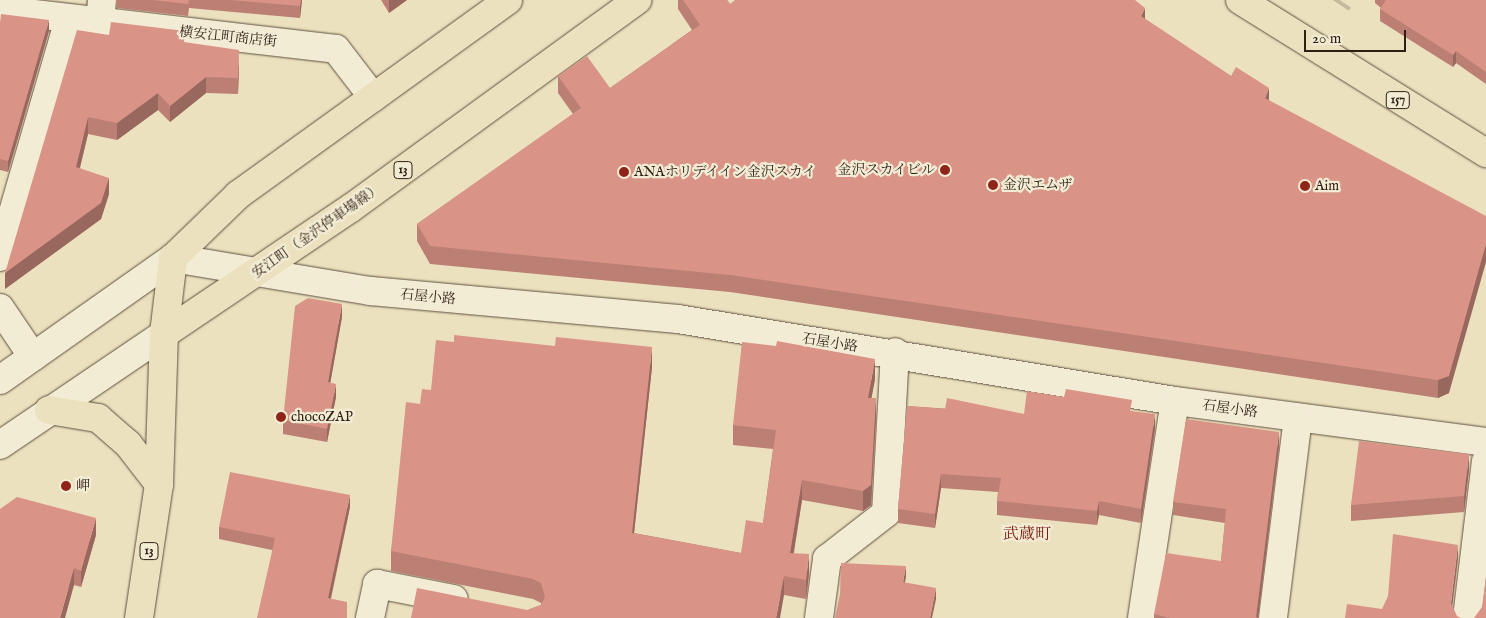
<!DOCTYPE html>
<meta charset="utf-8">
<style>
body{margin:0}
#map{position:relative;width:1486px;height:618px;overflow:hidden;background:#ece1bf;font-family:"IM FELL English","Noto Serif JP",serif}
div>[style]{position:absolute}
[style*='--x']{left:calc(var(--x)*1px);top:calc(var(--y)*1px);width:calc(var(--w)*1px);rotate:calc(var(--a)*1deg)}
.minor-tunnel>*{height:28px;margin-top:-14px;transform-origin:0;background:repeating-linear-gradient(90deg,#c6ba9d 0 28px,transparent 0 42px)}
.roads{filter:drop-shadow(0 0 1px #5e503e) drop-shadow(0 0 1px #5e503e)}
.minor>*{height:28px;margin:-14px;padding:0 14px;transform-origin:14px;border-radius:14px;background:#f3ecd5}
.major>*{height:28px;margin:-14px;padding:0 14px;transform-origin:14px;border-radius:14px;background:#ece1bf}
.highway>*{height:28px;margin:-14px;padding:0 14px;transform-origin:14px;border-radius:14px;background:#ece1bf}
.wall>*{inset:0;background:#bb7f74}
.shaded-wall>*{inset:0;background:#98685e}
.building>*{inset:0;background:#d99487}
.dots>*{width:14px;height:14px;translate:-50% -50%;box-sizing:border-box;border:2px solid #f3ecd5;border-radius:50%}
span{translate:-50% -50%;white-space:nowrap;text-align:center;line-height:1.15;-webkit-text-stroke:4.5px #f3ecd5;paint-order:stroke}
.shield-label span{padding:1px 4px;background:#f3ecd5;border:1px solid;border-radius:4px;-webkit-text-stroke-width:0}
.shield-label{font-size:12px;color:#2f1f13;font-weight:700}
.street-label{font-size:14px;color:#2f1f13}
.poi-label{font-size:14px;color:#2f1f13}
.right{translate:-100% -50%;text-align:right}
.left{translate:0 -50%;text-align:left}
.quarter-label{font-size:16px;color:#7a1f14}
.scale{position:absolute;left:1304px;top:30px;width:102px;height:22px;box-sizing:border-box;border:2px solid #2f1f13;border-top:0;padding-left:6px;font-size:15px;line-height:18px;white-space:nowrap;color:#2f1f13;-webkit-text-stroke:4px #f3ecd5;paint-order:stroke}
</style>
<div id="map">
<div class="minor-tunnel">
<div style="--x:1337;--y:3;--w:4;--a:-56"></div>
</div>
<div class="roads">
<div class="minor">
<div style="--x:0;--y:10;--w:338;--a:6.6"></div>
<div style="--x:336;--y:49;--w:61;--a:52.4"></div>
<div style="--x:100;--y:23;--w:23;--a:-85"></div>
<div style="--x:0;--y:257;--w:248;--a:-73.8"></div>
<div style="--x:0;--y:308;--w:59;--a:56"></div>
<div style="--x:0;--y:380;--w:212;--a:-35.2"></div>
<div style="--x:173;--y:258;--w:201;--a:9.5"></div>
<div style="--x:371;--y:291;--w:308;--a:5.2"></div>
<div style="--x:678;--y:319;--w:504;--a:9.37"></div>
<div style="--x:1175;--y:401;--w:314;--a:7.5"></div>
<div style="--x:0;--y:445;--w:198;--a:-34.1"></div>
<div style="--x:370;--y:618;--w:35;--a:-78"></div>
<div style="--x:377;--y:584;--w:78;--a:11"></div>
<div style="--x:819;--y:618;--w:60;--a:-82.3"></div>
<div style="--x:827;--y:559;--w:75;--a:-37.9"></div>
<div style="--x:886;--y:513;--w:161;--a:-86.8"></div>
<div style="--x:1142;--y:618;--w:219;--a:-81.4"></div>
<div style="--x:1273;--y:618;--w:202;--a:-82.9"></div>
<div style="--x:1467;--y:618;--w:158;--a:-83.1"></div>
</div>
<div class="major">
<div style="--x:164;--y:334;--w:225;--a:-34"></div>
<div style="--x:351;--y:208;--w:354;--a:-36"></div>
<div style="--x:49;--y:410;--w:50;--a:9.3"></div>
<div style="--x:98;--y:418;--w:40;--a:41"></div>
<div style="--x:128;--y:444;--w:51;--a:52.2"></div>
<div style="--x:139;--y:618;--w:135;--a:-81.5"></div>
<div style="--x:159;--y:484;--w:150;--a:-88.1"></div>
<div style="--x:164;--y:334;--w:77;--a:-83.2"></div>
<div style="--x:173;--y:258;--w:91;--a:-44.1"></div>
<div style="--x:238;--y:195;--w:333;--a:-35.8"></div>
</div>
<div class="highway">
<div style="--x:1240;--y:0;--w:290;--a:31.9"></div>
</div>
</div>
<div class="wall">
<div style="clip-path:polygon(116px 0,302px 0,300px 18px,189px 8px,188px 16px,117px 8px)"></div>
<div style="clip-path:polygon(381px 0,407px 0,389px 13px)"></div>
<div style="clip-path:polygon(678px 0,727px 0,730px 4px,1145px 19px,1231px 76px,1269px 100px,1449px 393px,1438px 398px,730px 292px,430px 264px,417px 241px,417px 224px,573px 114px,558px 93px,558px 76px,610px 88px,692px 30px,678px 9px)"></div>
<div style="clip-path:polygon(1375px 0,1486px 0,1486px 84px,1456px 63px,1453px 67px,1380px 21px,1380px 9px,1381px 8px,1375px 3px)"></div>
<div style="clip-path:polygon(0 23px,49px 31px,8px 172px,0 170px)"></div>
<div style="clip-path:polygon(109px 35px,185px 43px,239px 66px,238px 94px,206px 93px,170px 122px,158px 110px,117px 140px,88px 134px,80px 168px,109px 194px,101px 219px,5px 289px)"></div>
<div style="clip-path:polygon(342px 317px,330px 383px,336px 397px,327px 442px,283px 434px,283px 420px)"></div>
<div style="clip-path:polygon(652px 367px,634px 533px,741px 553px,763px 523px,773px 449px,733px 445px,733px 425px,875px 379px,871px 398px,876px 418px,871px 505px,863px 511px,802px 500px,794px 553px,809px 574px,806px 599px,784px 595px,527px 610px,541px 605px,541px 603px,533px 599px,391px 571px,391px 551px,420px 404px,431px 390px)"></div>
<div style="clip-path:polygon(907px 406px,1024px 414px,1132px 411px,1155px 429px,1141px 523px,1099px 515px,1097px 525px,997px 515px,997px 501px,998px 492px,941px 488px,935px 528px,898px 523px,898px 509px)"></div>
<div style="clip-path:polygon(1279px 446px,1258px 617px,1259px 618px,1154px 618px,1154px 614px,1221px 561px,1225px 523px,1173px 515px,1173px 502px)"></div>
<div style="clip-path:polygon(1469px 470px,1464px 512px,1351px 521px,1351px 505px)"></div>
<div style="clip-path:polygon(350px 507px,331px 599px,272px 550px,219px 539px,219px 527px)"></div>
<div style="clip-path:polygon(96px 535px,81px 587px,74px 585px,0 618px)"></div>
</div>
<div class="shaded-wall">
<div style="clip-path:polygon(301px 0,302px 0,300px 18px,300px 6px)"></div>
<div style="clip-path:polygon(389px 0,407px 0,389px 13px)"></div>
<div style="clip-path:polygon(1145px 8px,1145px 25px,1141px 16px)"></div>
<div style="clip-path:polygon(49px 20px,49px 31px,8px 172px,8px 161px)"></div>
<div style="clip-path:polygon(239px 50px,239px 66px,238px 94px,238px 78px)"></div>
<div style="clip-path:polygon(1456px 51px,1456px 63px,1453px 67px,1453px 55px)"></div>
<div style="clip-path:polygon(206px 77px,206px 93px,170px 122px,170px 106px)"></div>
<div style="clip-path:polygon(1269px 88px,1269px 105px,1265px 98px)"></div>
<div style="clip-path:polygon(158px 93px,158px 110px,117px 140px,117px 123px)"></div>
<div style="clip-path:polygon(88px 117px,88px 134px,76px 183px,76px 167px)"></div>
<div style="clip-path:polygon(109px 178px,109px 194px,101px 219px,5px 289px,5px 273px)"></div>
<div style="clip-path:polygon(1486px 244px,1486px 262px,1449px 393px,1438px 398px,1438px 380px)"></div>
<div style="clip-path:polygon(342px 304px,342px 317px,328px 396px,328px 382px)"></div>
<div style="clip-path:polygon(652px 347px,652px 367px,632px 552px,632px 533px)"></div>
<div style="clip-path:polygon(875px 359px,875px 379px,868px 418px,868px 398px)"></div>
<div style="clip-path:polygon(336px 384px,336px 397px,327px 442px,327px 429px)"></div>
<div style="clip-path:polygon(876px 398px,876px 418px,871px 505px,863px 511px,863px 491px)"></div>
<div style="clip-path:polygon(1155px 414px,1155px 429px,1141px 523px,1141px 509px)"></div>
<div style="clip-path:polygon(1279px 432px,1279px 446px,1258px 618px,1256px 618px)"></div>
<div style="clip-path:polygon(1469px 454px,1469px 470px,1464px 512px,1464px 496px)"></div>
<div style="clip-path:polygon(941px 474px,941px 488px,935px 528px,935px 514px)"></div>
<div style="clip-path:polygon(802px 480px,802px 500px,790px 573px,790px 553px)"></div>
<div style="clip-path:polygon(350px 495px,350px 507px,328px 610px,328px 598px)"></div>
<div style="clip-path:polygon(1099px 501px,1099px 515px,1097px 525px,1097px 511px)"></div>
<div style="clip-path:polygon(96px 518px,96px 535px,81px 587px,81px 571px)"></div>
<div style="clip-path:polygon(1458px 545px,1458px 559px,1451px 617px,1451px 603px)"></div>
<div style="clip-path:polygon(809px 554px,809px 574px,806px 599px,806px 580px)"></div>
<div style="clip-path:polygon(906px 566px,906px 577px,903px 593px,903px 582px)"></div>
<div style="clip-path:polygon(74px 568px,74px 585px,65px 618px,60px 618px)"></div>
<div style="clip-path:polygon(784px 576px,784px 595px,780px 618px,776px 618px)"></div>
<div style="clip-path:polygon(936px 588px,936px 599px,932px 618px,930px 618px)"></div>
</div>
<div class="building">
<div style="clip-path:polygon(152px 0,189px 0,188px 4px)"></div>
<div style="clip-path:polygon(230px 0,301px 0,300px 6px)"></div>
<div style="clip-path:polygon(683px 0,727px 0,730px 4px,735px 0,1135px 0,1145px 8px,1141px 16px,1231px 76px,1236px 67px,1269px 88px,1265px 98px,1486px 216px,1486px 244px,1449px 376px,1438px 380px,730px 275px,430px 246px,417px 224px,581px 108px,558px 76px,587px 56px,610px 88px,700px 25px)"></div>
<div style="clip-path:polygon(1386px 0,1486px 0,1486px 72px,1456px 51px,1453px 55px,1380px 9px)"></div>
<div style="clip-path:polygon(1px 14px,49px 20px,8px 161px,0 159px,0 23px)"></div>
<div style="clip-path:polygon(111px 22px,185px 31px,184px 42px,239px 50px,238px 78px,206px 77px,170px 106px,158px 93px,117px 123px,88px 117px,76px 167px,109px 178px,101px 203px,5px 273px,77px 30px,109px 35px)"></div>
<div style="clip-path:polygon(308px 298px,342px 304px,328px 382px,336px 384px,327px 429px,283px 420px,295px 306px)"></div>
<div style="clip-path:polygon(454px 335px,555px 346px,556px 337px,652px 347px,632px 533px,741px 553px,746px 520px,763px 523px,776px 430px,733px 425px,742px 342px,776px 346px,777px 341px,875px 359px,868px 398px,876px 398px,871px 485px,863px 491px,802px 480px,790px 553px,809px 554px,806px 580px,784px 576px,776px 618px,411px 618px,417px 588px,527px 610px,541px 605px,545px 597px,541px 583px,533px 579px,391px 551px,406px 402px,420px 404px,422px 389px,431px 390px,436px 340px,454px 342px)"></div>
<div style="clip-path:polygon(1066px 389px,1132px 400px,1130px 411px,1155px 414px,1141px 509px,1099px 501px,1097px 511px,997px 501px,1001px 478px,941px 474px,935px 514px,898px 509px,907px 406px,945px 409px,947px 398px,1024px 414px,1027px 391px,1064px 397px)"></div>
<div style="clip-path:polygon(1186px 419px,1279px 432px,1256px 617px,1259px 618px,1170px 618px,1154px 614px,1166px 553px,1221px 561px,1226px 509px,1173px 502px)"></div>
<div style="clip-path:polygon(1359px 441px,1469px 454px,1464px 496px,1351px 505px)"></div>
<div style="clip-path:polygon(230px 472px,350px 495px,328px 598px,347px 602px,347px 618px,257px 618px,275px 538px,219px 527px)"></div>
<div style="clip-path:polygon(17px 497px,96px 518px,81px 571px,74px 568px,60px 618px,0 618px,0 509px)"></div>
<div style="clip-path:polygon(1393px 534px,1458px 545px,1451px 603px,1457px 616px,1461px 618px,1345px 618px,1347px 604px,1382px 609px,1388px 596px)"></div>
<div style="clip-path:polygon(841px 563px,906px 566px,903px 582px,936px 588px,930px 618px,835px 618px,840px 594px)"></div>
<div style="clip-path:polygon(1486px 577px,1486px 618px,1474px 618px,1482px 607px)"></div>
</div>
<div class="dots">
<div style="left:945px;top:170px;background:#8f2418"></div>
<div style="left:624px;top:172px;background:#8f2418"></div>
<div style="left:993px;top:185px;background:#8f2418"></div>
<div style="left:1305px;top:186px;background:#8f2418"></div>
<div style="left:281px;top:417px;background:#8f2418"></div>
<div style="left:66px;top:486px;background:#8f2418"></div>
</div>
<div class="shield-label">
<span style="left:1398px;top:100px">157</span>
<span style="left:403px;top:170px">13</span>
<span style="left:149px;top:551px">13</span>
</div>
<div class="street-label">
<span style="left:228px;top:37px;rotate:6deg">横安江町商店街</span>
<span style="left:317px;top:231px;rotate:-35deg">安江町（金沢停車場線）</span>
<span style="left:428px;top:297px;rotate:5deg">石屋小路</span>
<span style="left:830px;top:343px;rotate:9deg">石屋小路</span>
<span style="left:1230px;top:409px;rotate:8deg">石屋小路</span>
</div>
<div class="poi-label">
<span class="right" style="left:935px;top:170px">金沢スカイビル</span>
<span class="left" style="left:634px;top:172px">ANAホリデイイン金沢スカイ</span>
<span class="left" style="left:1003px;top:185px">金沢エムザ</span>
<span class="left" style="left:1315px;top:186px">Aim</span>
<span class="left" style="left:291px;top:417px">chocoZAP</span>
<span class="left" style="left:76px;top:486px">岬</span>
</div>
<div class="quarter-label">
<span style="left:1027px;top:535px">武蔵町</span>
</div>
<div class="scale">20 m</div>
</div>
